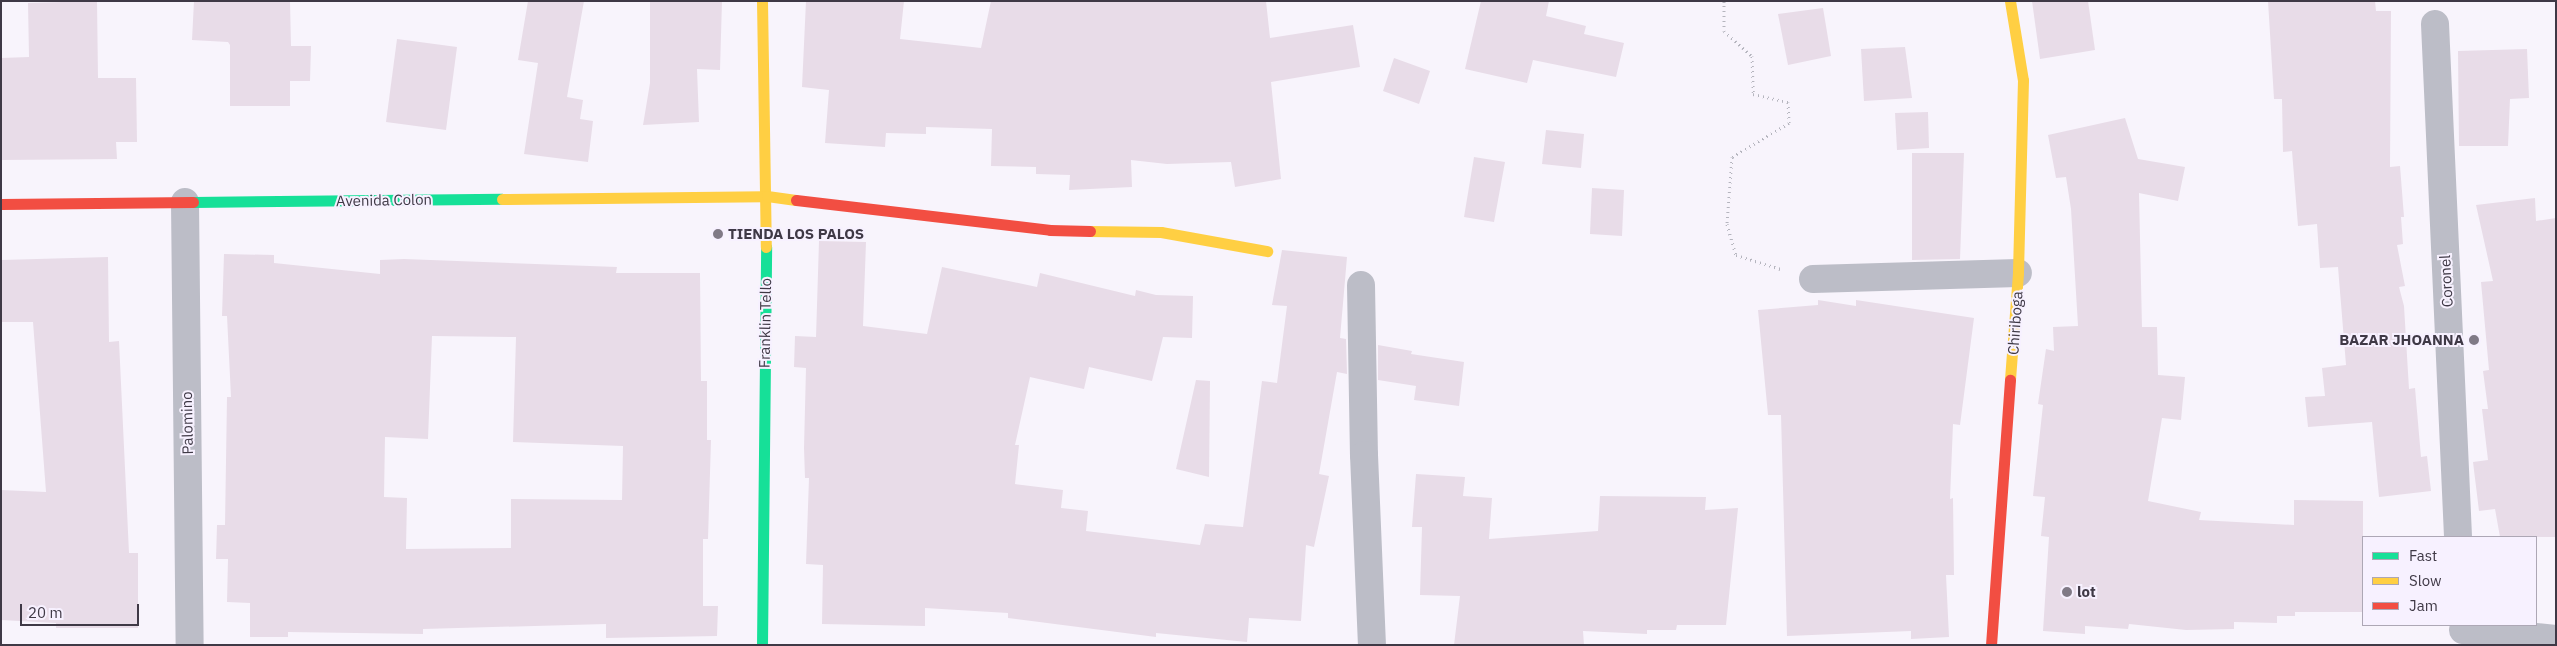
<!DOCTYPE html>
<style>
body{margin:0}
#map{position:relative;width:2557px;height:646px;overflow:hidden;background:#f8f4fc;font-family:"IBM Plex Sans",sans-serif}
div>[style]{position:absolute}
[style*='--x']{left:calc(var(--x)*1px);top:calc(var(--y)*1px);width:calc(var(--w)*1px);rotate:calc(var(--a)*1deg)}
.building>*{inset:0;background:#e8dce8}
.path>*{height:3px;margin-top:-1.5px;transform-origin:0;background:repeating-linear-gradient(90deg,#b5b5be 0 1px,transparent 0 5px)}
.street>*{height:28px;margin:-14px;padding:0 14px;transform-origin:14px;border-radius:14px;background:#bcbdc7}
.fast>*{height:11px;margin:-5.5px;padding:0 5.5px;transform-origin:5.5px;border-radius:5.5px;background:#16e098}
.slow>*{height:11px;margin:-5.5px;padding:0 5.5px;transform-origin:5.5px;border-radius:5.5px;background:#ffcf43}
.jam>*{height:11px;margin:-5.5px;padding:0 5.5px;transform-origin:5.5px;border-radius:5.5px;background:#f24e42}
.dots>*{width:14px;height:14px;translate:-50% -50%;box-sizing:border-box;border:2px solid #f7f1ff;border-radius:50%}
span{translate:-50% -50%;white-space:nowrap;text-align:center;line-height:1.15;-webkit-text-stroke:4px #f7f1ff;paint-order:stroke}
.street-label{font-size:15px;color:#3f3946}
.poi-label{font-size:15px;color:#3f3946;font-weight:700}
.left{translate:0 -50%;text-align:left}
.right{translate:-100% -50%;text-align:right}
.frame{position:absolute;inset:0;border:2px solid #3f3946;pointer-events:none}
.legend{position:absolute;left:2362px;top:536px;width:175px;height:90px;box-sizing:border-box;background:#f7f1ff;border:1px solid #ada7b5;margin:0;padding:6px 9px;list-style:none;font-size:15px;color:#3f3946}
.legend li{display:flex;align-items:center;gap:10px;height:25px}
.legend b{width:25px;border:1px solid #ada7b5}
.scale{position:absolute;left:20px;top:604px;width:119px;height:22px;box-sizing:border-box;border:2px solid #3f3946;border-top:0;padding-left:6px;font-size:15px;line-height:18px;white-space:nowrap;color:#3f3946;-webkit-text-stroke:4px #f7f1ff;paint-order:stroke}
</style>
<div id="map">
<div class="building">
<div style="clip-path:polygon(97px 1px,98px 78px,136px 78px,137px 142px,116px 142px,117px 159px,1px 160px,1px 58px,29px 57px,28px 3px)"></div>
<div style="clip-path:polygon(194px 1px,290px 1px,291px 46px,311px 46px,310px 81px,290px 81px,290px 106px,230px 106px,230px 45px,228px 42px,192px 40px)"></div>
<div style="clip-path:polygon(528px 1px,584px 1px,567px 97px,583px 100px,580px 119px,593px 121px,588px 162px,524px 154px,538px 63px,518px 60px)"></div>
<div style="clip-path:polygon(650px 1px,722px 1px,720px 70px,697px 69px,699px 122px,643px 125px,650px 83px)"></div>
<div style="clip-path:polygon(806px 1px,904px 1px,900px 39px,981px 48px,991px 1px,1266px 1px,1270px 38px,1353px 25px,1360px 67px,1271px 82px,1281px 179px,1235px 187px,1231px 162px,1167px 164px,1131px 160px,1132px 187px,1069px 190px,1070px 175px,1036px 174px,1036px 167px,991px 166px,992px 129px,926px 127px,926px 134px,886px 133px,885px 147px,825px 143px,829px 90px,802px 87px)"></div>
<div style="clip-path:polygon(1481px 1px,1549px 1px,1546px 16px,1586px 26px,1584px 34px,1624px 43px,1616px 77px,1533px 60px,1527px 83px,1465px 69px)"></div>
<div style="clip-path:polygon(2032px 1px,2088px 1px,2095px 50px,2040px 59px)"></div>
<div style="clip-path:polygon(2268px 1px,2375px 1px,2376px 11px,2391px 11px,2390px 167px,2400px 166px,2404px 217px,2401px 217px,2403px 244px,2397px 245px,2405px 286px,2399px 287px,2404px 306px,2409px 389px,2415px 388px,2421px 457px,2427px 456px,2431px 491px,2379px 497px,2372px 422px,2308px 427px,2305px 397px,2325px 396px,2322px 368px,2346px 365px,2338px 267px,2320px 268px,2317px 224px,2298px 226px,2292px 151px,2283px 152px,2282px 99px,2274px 99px)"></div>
<div style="clip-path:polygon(1823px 8px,1831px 56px,1788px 65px,1778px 14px)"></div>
<div style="clip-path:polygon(397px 39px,457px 47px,446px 130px,386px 122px)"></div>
<div style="clip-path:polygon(1905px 47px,1912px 98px,1864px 101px,1861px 49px)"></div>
<div style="clip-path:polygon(2527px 49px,2529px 98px,2510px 99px,2508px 146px,2459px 146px,2458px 51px)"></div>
<div style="clip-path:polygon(1394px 58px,1430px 71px,1419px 104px,1383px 91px)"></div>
<div style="clip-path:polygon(1928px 112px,1929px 148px,1897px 150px,1895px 113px)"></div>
<div style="clip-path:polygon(2125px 118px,2138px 159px,2185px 167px,2178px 201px,2139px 193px,2142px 327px,2157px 327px,2158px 375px,2185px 377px,2181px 420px,2162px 418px,2148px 501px,2201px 512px,2199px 520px,2294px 525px,2294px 500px,2363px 501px,2363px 612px,2295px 612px,2295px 616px,2277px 616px,2277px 623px,2234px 622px,2234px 629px,2186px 630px,2129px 624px,2128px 629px,2085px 626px,2085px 634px,2043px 631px,2049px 537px,2041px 536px,2045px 497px,2033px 496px,2043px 405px,2038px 404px,2046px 349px,2054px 351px,2053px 327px,2078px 326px,2071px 209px,2066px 177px,2056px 178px,2048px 135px)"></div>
<div style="clip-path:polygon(1546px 130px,1584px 134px,1581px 168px,1542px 164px)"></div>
<div style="clip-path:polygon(1912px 153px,1964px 153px,1960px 259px,1912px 260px)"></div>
<div style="clip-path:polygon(1474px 157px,1505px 162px,1494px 222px,1464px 217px)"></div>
<div style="clip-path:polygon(1592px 188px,1624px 190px,1622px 236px,1590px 234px)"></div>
<div style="clip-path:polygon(2535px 198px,2536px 221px,2556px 218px,2556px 537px,2500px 537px,2495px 509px,2479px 511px,2473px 462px,2488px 460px,2482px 409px,2488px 409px,2483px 371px,2489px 370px,2481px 282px,2493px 281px,2476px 205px)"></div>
<div style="clip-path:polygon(819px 241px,866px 242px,863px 326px,927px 334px,942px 267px,1037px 287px,1040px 273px,1135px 296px,1136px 290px,1156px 295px,1193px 296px,1192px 338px,1163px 337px,1152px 381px,1089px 367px,1084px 389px,1030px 377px,1015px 445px,1019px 445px,1015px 484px,1063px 490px,1061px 508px,1088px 511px,1086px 531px,1200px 545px,1205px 524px,1243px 527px,1262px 381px,1277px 383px,1287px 306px,1272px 305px,1282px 250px,1347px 257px,1340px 338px,1346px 339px,1347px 374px,1337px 372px,1319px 474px,1329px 476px,1314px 547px,1306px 545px,1301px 621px,1249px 618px,1247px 642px,1156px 633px,1156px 637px,1008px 618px,1008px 613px,925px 608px,925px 626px,822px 624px,823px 565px,806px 564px,809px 478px,805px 478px,804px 448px,806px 368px,794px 367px,795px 336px,816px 337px)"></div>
<div style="clip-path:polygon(evenodd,224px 254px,274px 255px,274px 263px,380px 274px,380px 260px,404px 259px,617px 267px,616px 273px,700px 273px,701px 381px,707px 381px,707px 440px,711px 440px,708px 539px,703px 539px,703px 606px,718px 606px,717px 636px,606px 638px,606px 624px,423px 629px,423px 634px,288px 632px,288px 637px,250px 637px,250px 603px,227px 602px,228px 559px,216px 559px,217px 525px,225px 525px,227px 397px,231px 397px,227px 316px,222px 316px,224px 254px,432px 336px,516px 337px,513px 442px,623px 446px,622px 500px,511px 499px,511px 548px,406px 549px,407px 498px,384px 497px,385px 437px,428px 439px,432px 336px)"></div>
<div style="clip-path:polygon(108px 257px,109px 342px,119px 341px,129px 553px,138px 553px,138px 628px,56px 628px,56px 623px,1px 620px,1px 490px,46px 492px,33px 322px,1px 322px,1px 260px)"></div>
<div style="clip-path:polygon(1818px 300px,1856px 306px,1856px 300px,1974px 318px,1960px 425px,1953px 424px,1950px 499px,1953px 498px,1954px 575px,1946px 575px,1949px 637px,1911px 639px,1911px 631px,1787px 636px,1781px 415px,1768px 415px,1758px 310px,1818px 305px)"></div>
<div style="clip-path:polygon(1378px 345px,1412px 351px,1411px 354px,1464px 362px,1459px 406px,1414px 400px,1416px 386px,1378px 380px)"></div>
<div style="clip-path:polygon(1196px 380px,1210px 381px,1209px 477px,1176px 469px)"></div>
<div style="clip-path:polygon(1416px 474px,1465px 477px,1463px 496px,1492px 498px,1489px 539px,1598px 531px,1600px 496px,1706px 497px,1705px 510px,1738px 508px,1726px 625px,1677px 625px,1676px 630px,1647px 630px,1647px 634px,1583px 631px,1584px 645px,1454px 645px,1460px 596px,1420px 595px,1422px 527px,1412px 527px)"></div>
</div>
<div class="path">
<div style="--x:1724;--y:1;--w:30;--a:90"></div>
<div style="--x:1724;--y:31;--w:38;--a:42"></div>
<div style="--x:1752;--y:56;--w:38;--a:88"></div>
<div style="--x:1753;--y:94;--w:36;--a:13"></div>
<div style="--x:1788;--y:102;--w:21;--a:87"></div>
<div style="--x:1789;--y:123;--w:66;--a:149.2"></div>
<div style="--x:1732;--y:157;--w:67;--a:94.3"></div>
<div style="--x:1727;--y:224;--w:32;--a:74"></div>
<div style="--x:1736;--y:255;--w:47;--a:17.3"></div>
</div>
<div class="street">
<div style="--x:2435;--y:24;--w:514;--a:87.43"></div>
<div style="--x:185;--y:202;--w:443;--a:89.4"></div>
<div style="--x:1813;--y:279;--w:205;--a:-1.7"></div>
<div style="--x:1361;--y:285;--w:170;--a:89"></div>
<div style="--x:1364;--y:455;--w:190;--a:87.6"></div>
<div style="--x:2463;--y:630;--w:93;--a:5.5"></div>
</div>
<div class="fast">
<div style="--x:193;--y:202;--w:309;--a:-0.6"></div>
<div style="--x:762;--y:645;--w:398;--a:-89.4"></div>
</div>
<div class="slow">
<div style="--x:762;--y:1;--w:246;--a:89.1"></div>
<div style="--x:2010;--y:1;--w:80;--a:80.7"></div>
<div style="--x:2023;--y:80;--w:193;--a:91.5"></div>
<div style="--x:2018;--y:273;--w:107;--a:94.3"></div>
<div style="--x:502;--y:199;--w:265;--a:-0.6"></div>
<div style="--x:767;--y:196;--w:29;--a:8"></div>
<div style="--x:1090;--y:231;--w:71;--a:0.8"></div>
<div style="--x:1161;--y:232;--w:108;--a:10.2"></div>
</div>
<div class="jam">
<div style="--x:796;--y:200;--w:256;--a:6.7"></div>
<div style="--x:1050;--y:230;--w:40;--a:1.4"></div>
<div style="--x:1;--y:204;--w:192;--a:-0.6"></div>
<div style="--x:1991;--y:645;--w:266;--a:-85.9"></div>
</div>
<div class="dots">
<div style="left:718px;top:234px;background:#807a86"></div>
<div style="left:2474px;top:340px;background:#807a86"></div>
<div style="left:2067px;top:592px;background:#807a86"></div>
</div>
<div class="street-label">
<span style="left:384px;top:200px;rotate:-1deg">Avenida Colon</span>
<span style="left:2446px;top:281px;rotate:-93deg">Coronel</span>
<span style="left:765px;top:323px;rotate:-89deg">Franklin Tello</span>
<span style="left:2015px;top:323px;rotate:-86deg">Chiriboga</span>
<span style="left:187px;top:423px;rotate:-91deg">Palomino</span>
</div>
<div class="poi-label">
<span class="left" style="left:728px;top:234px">TIENDA LOS PALOS</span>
<span class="right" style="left:2464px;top:340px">BAZAR JHOANNA</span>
<span class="left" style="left:2077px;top:592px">lot</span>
</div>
<div class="frame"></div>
<ul class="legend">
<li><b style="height:6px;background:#16e098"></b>Fast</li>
<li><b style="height:6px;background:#ffcf43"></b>Slow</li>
<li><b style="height:6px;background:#f24e42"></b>Jam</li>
</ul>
<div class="scale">20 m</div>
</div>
